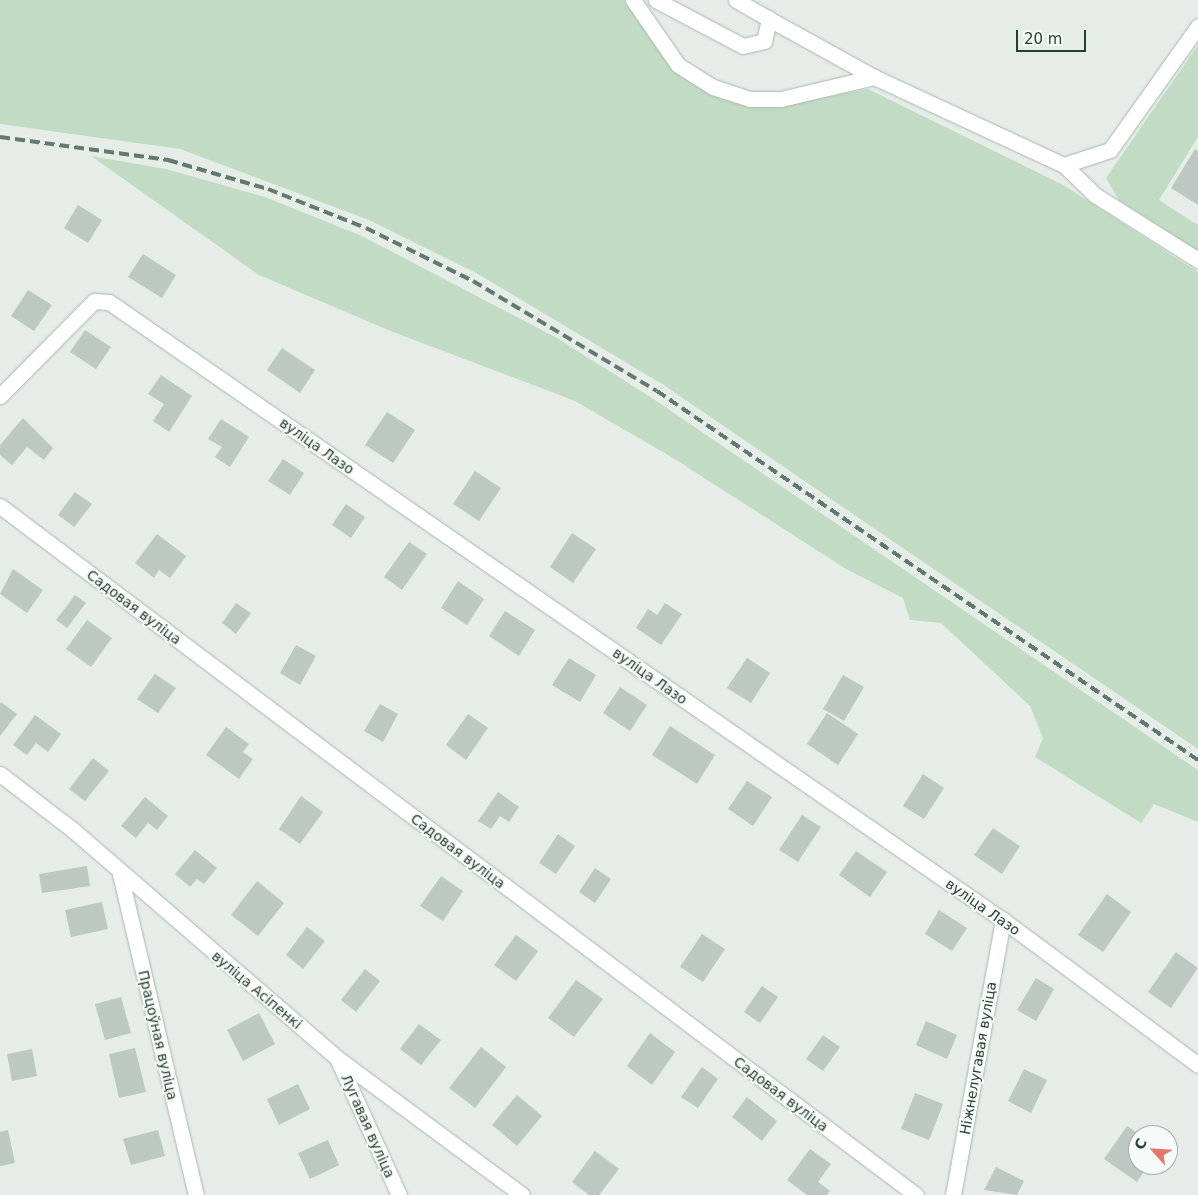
<!DOCTYPE html>
<meta charset="utf-8">
<style>
body{margin:0}
#map{position:relative;width:1198px;height:1195px;overflow:hidden;background:#e6ede9;font-family:"DejaVu Sans",sans-serif}
div>[style]{position:absolute}
[style*='--x']{left:calc(var(--x)*1px);top:calc(var(--y)*1px);width:calc(var(--w)*1px);rotate:calc(var(--a)*1deg)}
.green>*{inset:0;background:#c2dcc4}
.building>*{inset:0;background:#bcc8c1}
.roads{filter:drop-shadow(0 0 1px #a9b5af) drop-shadow(0 0 1px #a9b5af)}
.minor>*{height:15px;margin:-7.5px;padding:0 7.5px;transform-origin:7.5px;border-radius:7.5px;background:#fff}
.rail>*{height:4px;margin-top:-2px;transform-origin:0;background:repeating-linear-gradient(90deg,#62796f 0 10px,transparent 0 15px)}
span{translate:-50% -50%;white-space:nowrap;text-align:center;line-height:1.15;-webkit-text-stroke:4px #f6faf8;paint-order:stroke}
.street-label{font-size:14px;color:#273e34}
.north{position:absolute;left:1128px;top:1125px;width:50px;height:50px;box-sizing:border-box;background:#f6faf8;border:1px solid #a3afaa;border-radius:50%;rotate:296deg;font-size:14px;font-weight:700;line-height:20px;text-align:center;color:#273e34}
.north::after{content:'';display:block;margin:auto;width:18px;height:22px;background:#e4786e;clip-path:polygon(50% 0,100% 100%,50% 72%,0 100%)}
.scale{position:absolute;left:1016px;top:30px;width:70px;height:22px;box-sizing:border-box;border:2px solid #273e34;border-top:0;padding-left:6px;font-size:15px;line-height:18px;white-space:nowrap;color:#273e34;-webkit-text-stroke:4px #f6faf8;paint-order:stroke}
</style>
<div id="map">
<div class="green">
<div style="clip-path:polygon(0 0,624px 0,674px 69px,781px 105px,868px 89px,1065px 186px,1198px 272px,1198px 749px,662px 384px,476px 273px,369px 220px,180px 149px,0 124px)"></div>
<div style="clip-path:polygon(1198px 45px,1198px 137px,1159px 200px,1198px 225px,1198px 251px,1119px 200px,1106px 178px)"></div>
<div style="clip-path:polygon(91px 156px,166px 169px,265px 197px,362px 236px,557px 338px,652px 398px,1198px 770px,1198px 822px,1154px 804px,1141px 823px,1035px 757px,1043px 738px,1030px 706px,941px 623px,910px 620px,903px 598px,846px 569px,673px 458px,575px 401px,393px 332px,259px 275px)"></div>
</div>
<div class="building">
<div style="clip-path:polygon(1195px 149px,1198px 151px,1198px 205px,1171px 188px)"></div>
<div style="clip-path:polygon(78px 205px,102px 220px,88px 243px,64px 228px)"></div>
<div style="clip-path:polygon(143px 254px,176px 275px,162px 298px,128px 277px)"></div>
<div style="clip-path:polygon(28px 290px,52px 305px,34px 331px,11px 316px)"></div>
<div style="clip-path:polygon(85px 330px,111px 347px,96px 369px,70px 352px)"></div>
<div style="clip-path:polygon(282px 348px,315px 370px,300px 393px,267px 370px)"></div>
<div style="clip-path:polygon(161px 375px,192px 396px,169px 432px,153px 421px,164px 404px,148px 394px)"></div>
<div style="clip-path:polygon(387px 412px,415px 430px,393px 463px,365px 445px)"></div>
<div style="clip-path:polygon(23px 418px,53px 448px,44px 460px,27px 447px,12px 465px,0 455px,0 445px)"></div>
<div style="clip-path:polygon(221px 419px,249px 437px,230px 467px,215px 457px,222px 447px,208px 439px)"></div>
<div style="clip-path:polygon(283px 459px,304px 473px,290px 495px,268px 481px)"></div>
<div style="clip-path:polygon(475px 471px,501px 488px,479px 521px,453px 504px)"></div>
<div style="clip-path:polygon(75px 492px,92px 504px,74px 527px,58px 515px)"></div>
<div style="clip-path:polygon(346px 504px,365px 517px,351px 538px,332px 525px)"></div>
<div style="clip-path:polygon(572px 533px,596px 549px,573px 583px,550px 567px)"></div>
<div style="clip-path:polygon(157px 534px,186px 556px,170px 578px,159px 570px,154px 578px,135px 563px)"></div>
<div style="clip-path:polygon(409px 542px,427px 554px,402px 590px,384px 577px)"></div>
<div style="clip-path:polygon(13px 569px,43px 590px,27px 613px,0 594px)"></div>
<div style="clip-path:polygon(458px 581px,484px 599px,467px 625px,441px 608px)"></div>
<div style="clip-path:polygon(75px 595px,86px 603px,67px 628px,56px 620px)"></div>
<div style="clip-path:polygon(236px 603px,251px 613px,236px 634px,222px 623px)"></div>
<div style="clip-path:polygon(665px 603px,682px 614px,661px 645px,636px 628px,648px 609px,657px 615px)"></div>
<div style="clip-path:polygon(505px 611px,535px 630px,519px 656px,489px 636px)"></div>
<div style="clip-path:polygon(87px 620px,112px 638px,91px 667px,66px 649px)"></div>
<div style="clip-path:polygon(296px 645px,316px 656px,300px 685px,280px 673px)"></div>
<div style="clip-path:polygon(569px 658px,596px 675px,580px 702px,552px 685px)"></div>
<div style="clip-path:polygon(747px 658px,770px 673px,751px 703px,727px 688px)"></div>
<div style="clip-path:polygon(155px 674px,176px 688px,158px 713px,137px 699px)"></div>
<div style="clip-path:polygon(843px 675px,864px 687px,844px 721px,823px 709px)"></div>
<div style="clip-path:polygon(620px 687px,647px 705px,630px 731px,603px 713px)"></div>
<div style="clip-path:polygon(1px 702px,17px 714px,0 736px,0 704px)"></div>
<div style="clip-path:polygon(380px 704px,398px 714px,383px 742px,364px 731px)"></div>
<div style="clip-path:polygon(827px 713px,858px 734px,838px 765px,807px 744px)"></div>
<div style="clip-path:polygon(468px 714px,488px 728px,466px 760px,446px 745px)"></div>
<div style="clip-path:polygon(35px 715px,61px 734px,48px 752px,36px 743px,27px 755px,13px 745px)"></div>
<div style="clip-path:polygon(670px 726px,715px 755px,697px 784px,652px 755px)"></div>
<div style="clip-path:polygon(226px 727px,249px 744px,243px 752px,253px 759px,239px 779px,206px 755px)"></div>
<div style="clip-path:polygon(93px 758px,109px 771px,85px 801px,69px 789px)"></div>
<div style="clip-path:polygon(923px 774px,944px 788px,924px 819px,903px 806px)"></div>
<div style="clip-path:polygon(747px 781px,772px 797px,753px 826px,728px 809px)"></div>
<div style="clip-path:polygon(498px 792px,519px 807px,509px 822px,500px 816px,491px 829px,478px 821px)"></div>
<div style="clip-path:polygon(301px 796px,323px 812px,300px 844px,279px 829px)"></div>
<div style="clip-path:polygon(145px 797px,168px 816px,157px 830px,148px 823px,136px 838px,121px 826px)"></div>
<div style="clip-path:polygon(802px 815px,821px 827px,798px 862px,779px 850px)"></div>
<div style="clip-path:polygon(993px 828px,1020px 846px,1002px 874px,974px 855px)"></div>
<div style="clip-path:polygon(558px 834px,575px 846px,556px 874px,539px 863px)"></div>
<div style="clip-path:polygon(195px 850px,217px 868px,204px 884px,197px 879px,190px 887px,175px 874px)"></div>
<div style="clip-path:polygon(856px 851px,887px 872px,870px 897px,839px 875px)"></div>
<div style="clip-path:polygon(87px 866px,90px 886px,42px 893px,39px 874px)"></div>
<div style="clip-path:polygon(595px 868px,611px 879px,595px 903px,579px 892px)"></div>
<div style="clip-path:polygon(441px 876px,463px 891px,443px 921px,420px 906px)"></div>
<div style="clip-path:polygon(257px 881px,284px 903px,258px 936px,231px 915px)"></div>
<div style="clip-path:polygon(1107px 894px,1131px 912px,1103px 952px,1078px 935px)"></div>
<div style="clip-path:polygon(102px 902px,108px 929px,71px 937px,65px 910px)"></div>
<div style="clip-path:polygon(939px 910px,967px 928px,952px 951px,925px 934px)"></div>
<div style="clip-path:polygon(307px 927px,325px 941px,303px 969px,286px 955px)"></div>
<div style="clip-path:polygon(702px 934px,725px 949px,703px 982px,680px 967px)"></div>
<div style="clip-path:polygon(516px 935px,538px 951px,516px 981px,494px 965px)"></div>
<div style="clip-path:polygon(1176px 952px,1198px 968px,1171px 1008px,1148px 992px)"></div>
<div style="clip-path:polygon(365px 969px,380px 981px,356px 1012px,341px 1000px)"></div>
<div style="clip-path:polygon(1036px 978px,1054px 989px,1036px 1021px,1017px 1010px)"></div>
<div style="clip-path:polygon(576px 980px,603px 999px,574px 1037px,548px 1018px)"></div>
<div style="clip-path:polygon(762px 986px,778px 997px,760px 1023px,744px 1012px)"></div>
<div style="clip-path:polygon(121px 997px,131px 1033px,105px 1040px,95px 1004px)"></div>
<div style="clip-path:polygon(259px 1013px,275px 1044px,243px 1061px,227px 1030px)"></div>
<div style="clip-path:polygon(926px 1021px,957px 1035px,947px 1059px,916px 1045px)"></div>
<div style="clip-path:polygon(419px 1024px,441px 1040px,421px 1065px,400px 1049px)"></div>
<div style="clip-path:polygon(650px 1033px,675px 1052px,652px 1085px,627px 1066px)"></div>
<div style="clip-path:polygon(823px 1035px,840px 1047px,823px 1071px,806px 1059px)"></div>
<div style="clip-path:polygon(481px 1047px,506px 1067px,475px 1108px,449px 1088px)"></div>
<div style="clip-path:polygon(135px 1048px,146px 1092px,119px 1098px,109px 1054px)"></div>
<div style="clip-path:polygon(32px 1049px,37px 1076px,12px 1081px,7px 1054px)"></div>
<div style="clip-path:polygon(702px 1067px,718px 1079px,698px 1108px,681px 1097px)"></div>
<div style="clip-path:polygon(1024px 1069px,1047px 1080px,1031px 1113px,1008px 1101px)"></div>
<div style="clip-path:polygon(298px 1084px,310px 1109px,279px 1125px,267px 1099px)"></div>
<div style="clip-path:polygon(915px 1093px,943px 1104px,929px 1140px,901px 1129px)"></div>
<div style="clip-path:polygon(517px 1095px,542px 1116px,517px 1146px,492px 1125px)"></div>
<div style="clip-path:polygon(747px 1097px,777px 1121px,762px 1141px,732px 1117px)"></div>
<div style="clip-path:polygon(1127px 1126px,1140px 1135px,1138px 1165px,1148px 1165px,1137px 1182px,1104px 1159px)"></div>
<div style="clip-path:polygon(8px 1130px,15px 1163px,0 1166px,0 1132px)"></div>
<div style="clip-path:polygon(158px 1130px,165px 1156px,131px 1165px,123px 1139px)"></div>
<div style="clip-path:polygon(328px 1140px,339px 1165px,310px 1179px,298px 1153px)"></div>
<div style="clip-path:polygon(810px 1149px,831px 1164px,818px 1182px,830px 1191px,827px 1195px,807px 1195px,787px 1180px)"></div>
<div style="clip-path:polygon(595px 1151px,619px 1169px,599px 1195px,589px 1195px,572px 1182px)"></div>
<div style="clip-path:polygon(996px 1167px,1024px 1181px,1017px 1195px,984px 1190px)"></div>
</div>
<div class="roads">
<div class="minor">
<div style="--x:633;--y:0;--w:79;--a:55.3"></div>
<div style="--x:678;--y:65;--w:41;--a:32.2"></div>
<div style="--x:713;--y:87;--w:39;--a:18"></div>
<div style="--x:750;--y:99;--w:31;--a:0"></div>
<div style="--x:781;--y:99;--w:96;--a:-13.3"></div>
<div style="--x:656;--y:0;--w:98;--a:27.9"></div>
<div style="--x:743;--y:46;--w:22;--a:-13"></div>
<div style="--x:764;--y:41;--w:23;--a:-77"></div>
<div style="--x:769;--y:19;--w:38;--a:-150"></div>
<div style="--x:769;--y:19;--w:120;--a:28.9"></div>
<div style="--x:874;--y:77;--w:209;--a:24.9"></div>
<div style="--x:1064;--y:165;--w:48;--a:-18.1"></div>
<div style="--x:1110;--y:150;--w:152;--a:-54.6"></div>
<div style="--x:1064;--y:165;--w:43;--a:44.1"></div>
<div style="--x:1095;--y:195;--w:122;--a:32.3"></div>
<div style="--x:0;--y:396;--w:134;--a:-45.3"></div>
<div style="--x:94;--y:301;--w:15;--a:4"></div>
<div style="--x:109;--y:302;--w:1087;--a:34.66"></div>
<div style="--x:1003;--y:920;--w:243;--a:36.6"></div>
<div style="--x:0;--y:506;--w:1146;--a:36.95"></div>
<div style="--x:0;--y:774;--w:92;--a:37.5"></div>
<div style="--x:73;--y:830;--w:349;--a:40.8"></div>
<div style="--x:337;--y:1058;--w:230;--a:36.5"></div>
<div style="--x:120;--y:874;--w:330;--a:76.7"></div>
<div style="--x:338;--y:1060;--w:148;--a:65.7"></div>
<div style="--x:953;--y:1195;--w:280;--a:-79.7"></div>
</div>
</div>
<div class="rail">
<div style="--x:0;--y:137;--w:170;--a:7.8"></div>
<div style="--x:168;--y:160;--w:104;--a:16.2"></div>
<div style="--x:268;--y:189;--w:105;--a:21.7"></div>
<div style="--x:366;--y:228;--w:119;--a:26.4"></div>
<div style="--x:473;--y:281;--w:214;--a:30.9"></div>
<div style="--x:657;--y:391;--w:655;--a:34.3"></div>
</div>
<div class="street-label">
<span style="left:317px;top:446px;rotate:35deg">вуліца Лазо</span>
<span style="left:134px;top:607px;rotate:37deg">Садовая вуліца</span>
<span style="left:650px;top:676px;rotate:35deg">вуліца Лазо</span>
<span style="left:458px;top:851px;rotate:37deg">Садовая вуліца</span>
<span style="left:983px;top:907px;rotate:35deg">вуліца Лазо</span>
<span style="left:257px;top:990px;rotate:40deg">вуліца Асіпенкі</span>
<span style="left:158px;top:1035px;rotate:77deg">Працоўная вуліца</span>
<span style="left:978px;top:1058px;rotate:-80deg">Ніжнелугавая вуліца</span>
<span style="left:781px;top:1094px;rotate:37deg">Садовая вуліца</span>
<span style="left:368px;top:1126px;rotate:66deg">Лугавая вуліца</span>
</div>
<div class="north">С</div>
<div class="scale">20 m</div>
</div>
